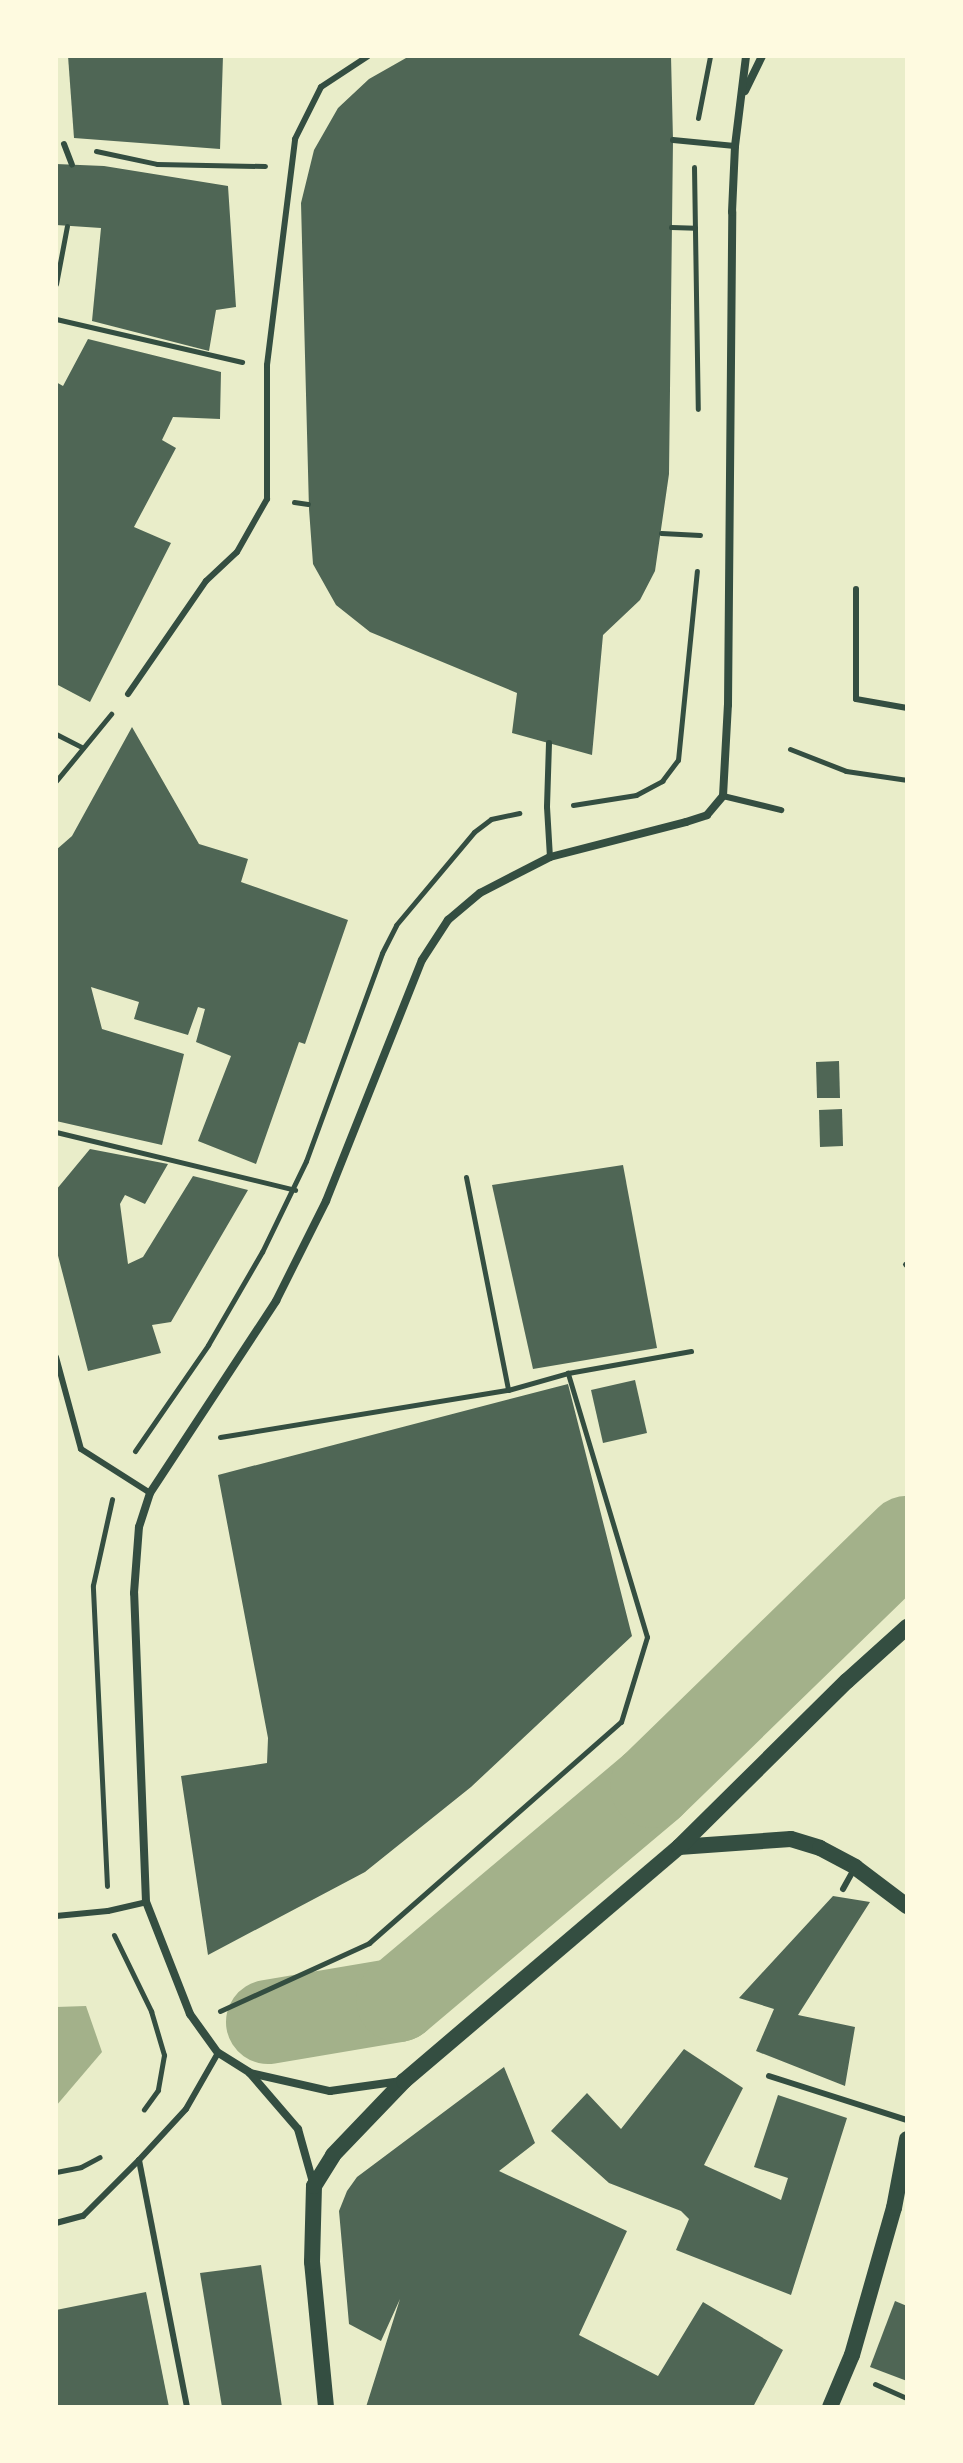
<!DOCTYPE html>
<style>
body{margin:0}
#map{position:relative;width:963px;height:2463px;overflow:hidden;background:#e9edc9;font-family:"PT Serif",serif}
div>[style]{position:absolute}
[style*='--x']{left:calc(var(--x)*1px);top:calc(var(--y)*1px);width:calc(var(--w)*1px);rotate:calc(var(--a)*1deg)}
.water>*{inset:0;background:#a3b18a}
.river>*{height:84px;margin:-42px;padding:0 42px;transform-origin:42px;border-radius:42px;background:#a3b18a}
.building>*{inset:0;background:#4f6655}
.path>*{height:5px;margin:-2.5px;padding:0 2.5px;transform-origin:2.5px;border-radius:2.5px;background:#344e41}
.service>*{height:6px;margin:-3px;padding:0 3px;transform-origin:3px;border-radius:3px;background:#344e41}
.minor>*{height:8px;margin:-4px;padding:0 4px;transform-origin:4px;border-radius:4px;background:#344e41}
.secondary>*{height:16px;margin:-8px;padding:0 8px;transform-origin:8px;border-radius:8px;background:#344e41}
span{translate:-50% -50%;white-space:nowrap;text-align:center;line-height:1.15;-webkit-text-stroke:6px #fefae0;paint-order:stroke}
.frame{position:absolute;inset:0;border:58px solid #fefae0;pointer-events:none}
</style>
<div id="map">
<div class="water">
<div style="clip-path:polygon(86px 2006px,102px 2052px,56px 2106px,56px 2007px)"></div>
</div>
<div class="river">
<div style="--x:268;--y:2022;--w:132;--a:-9.6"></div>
<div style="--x:398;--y:2000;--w:332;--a:-40.1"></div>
<div style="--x:652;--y:1786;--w:356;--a:-44.2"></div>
</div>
<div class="building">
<div style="clip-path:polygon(68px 56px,223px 56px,220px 149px,74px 138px)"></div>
<div style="clip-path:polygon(430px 56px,671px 56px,673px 140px,669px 474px,655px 571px,640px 600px,603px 635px,592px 755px,512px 733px,517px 693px,370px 632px,336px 605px,313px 564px,309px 509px,301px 203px,314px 150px,338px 108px,369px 79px,406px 58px)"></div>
<div style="clip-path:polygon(56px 164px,104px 166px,228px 186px,236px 307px,216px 310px,209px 351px,92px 321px,101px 228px,56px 225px)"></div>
<div style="clip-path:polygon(88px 339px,221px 372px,220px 419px,173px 417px,162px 440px,176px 448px,134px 527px,171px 543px,90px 702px,56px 684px,56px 382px,63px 386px)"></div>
<div style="clip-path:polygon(132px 727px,199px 844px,248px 859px,241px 882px,348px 920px,305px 1044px,299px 1042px,256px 1164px,198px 1141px,231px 1056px,196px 1042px,205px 1009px,198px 1007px,188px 1035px,134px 1019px,139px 1002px,91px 987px,102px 1029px,184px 1054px,162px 1145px,56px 1121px,56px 850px,72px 836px)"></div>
<div style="clip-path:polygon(839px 1061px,840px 1098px,817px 1098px,816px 1062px)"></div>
<div style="clip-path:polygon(842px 1109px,843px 1146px,820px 1147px,819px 1110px)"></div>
<div style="clip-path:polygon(90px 1149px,168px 1164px,145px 1204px,125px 1195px,120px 1204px,128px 1264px,143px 1257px,193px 1176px,248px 1190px,171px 1322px,152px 1325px,161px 1353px,88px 1371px,56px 1248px,56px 1190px)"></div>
<div style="clip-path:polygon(623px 1165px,657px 1348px,533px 1369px,492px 1185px)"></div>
<div style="clip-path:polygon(635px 1380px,647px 1433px,603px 1443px,591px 1390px)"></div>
<div style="clip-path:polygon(568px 1384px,632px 1636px,471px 1787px,365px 1872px,208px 1955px,181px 1776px,267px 1763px,268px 1738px,218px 1475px)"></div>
<div style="clip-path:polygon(833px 1896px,870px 1902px,798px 2015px,855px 2027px,845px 2086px,756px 2051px,774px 2009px,739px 1998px)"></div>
<div style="clip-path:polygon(684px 2049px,743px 2088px,704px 2165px,781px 2200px,788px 2178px,754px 2167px,778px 2095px,847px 2118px,791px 2295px,676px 2250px,689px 2219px,681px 2211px,609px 2183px,551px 2131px,587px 2093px,621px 2129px)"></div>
<div style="clip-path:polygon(504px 2067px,535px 2143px,499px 2171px,627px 2231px,579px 2335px,658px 2376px,703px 2302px,783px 2350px,753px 2407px,366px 2407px,400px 2299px,381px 2341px,349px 2324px,339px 2211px,347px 2191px,357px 2177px)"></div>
<div style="clip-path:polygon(261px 2265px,282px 2407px,222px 2407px,200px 2273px)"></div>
<div style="clip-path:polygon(146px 2292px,169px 2407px,56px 2407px,56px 2310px)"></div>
<div style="clip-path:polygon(895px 2301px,907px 2306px,907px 2381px,870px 2367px)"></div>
</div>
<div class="path">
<div style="--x:698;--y:118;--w:63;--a:-79"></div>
<div style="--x:96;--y:151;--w:62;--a:12"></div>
<div style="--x:157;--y:164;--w:108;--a:1.1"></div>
<div style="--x:694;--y:167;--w:242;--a:89.1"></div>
<div style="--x:671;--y:227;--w:24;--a:2"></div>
<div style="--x:56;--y:284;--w:59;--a:-79.3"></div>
<div style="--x:56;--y:319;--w:191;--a:13"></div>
<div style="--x:294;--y:502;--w:14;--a:8"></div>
<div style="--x:661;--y:533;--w:39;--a:3"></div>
<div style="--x:56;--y:734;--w:30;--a:27"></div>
<div style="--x:790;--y:749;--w:60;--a:21.4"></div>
<div style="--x:846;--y:771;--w:62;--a:8.4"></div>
<div style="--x:56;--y:781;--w:87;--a:-50.6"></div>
<div style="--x:573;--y:805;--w:64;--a:-9"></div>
<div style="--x:636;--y:795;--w:30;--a:-28"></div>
<div style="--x:662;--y:781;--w:26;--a:-53"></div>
<div style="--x:678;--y:760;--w:190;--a:-84.3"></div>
<div style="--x:56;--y:1132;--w:246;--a:13.6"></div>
<div style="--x:466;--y:1177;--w:217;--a:78.8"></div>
<div style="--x:905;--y:1264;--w:3;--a:45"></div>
<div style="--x:220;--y:1437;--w:292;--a:-9.3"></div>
<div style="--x:508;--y:1390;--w:62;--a:-15.8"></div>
<div style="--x:568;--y:1373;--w:125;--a:-10.1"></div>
<div style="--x:135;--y:1451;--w:129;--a:-55.4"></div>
<div style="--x:208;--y:1345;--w:108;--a:-59.9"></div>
<div style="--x:262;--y:1252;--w:101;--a:-64.2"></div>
<div style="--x:306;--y:1161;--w:221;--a:-69.9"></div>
<div style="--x:382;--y:953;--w:31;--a:-63"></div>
<div style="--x:396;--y:925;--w:121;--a:-50"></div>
<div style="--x:474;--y:832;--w:21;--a:-37"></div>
<div style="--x:491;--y:819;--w:29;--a:-12"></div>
<div style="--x:107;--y:1886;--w:301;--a:-92.7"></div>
<div style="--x:93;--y:1585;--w:88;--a:-77.5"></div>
<div style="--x:114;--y:1935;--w:85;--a:64"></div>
<div style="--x:151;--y:2011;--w:46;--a:73.5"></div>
<div style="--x:164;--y:2055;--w:36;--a:100"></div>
<div style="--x:158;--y:2090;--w:24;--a:126"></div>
<div style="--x:220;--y:2011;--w:164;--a:-24.5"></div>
<div style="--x:369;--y:1943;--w:335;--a:-41.3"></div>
<div style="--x:621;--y:1722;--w:89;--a:-73"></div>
<div style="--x:647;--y:1637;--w:276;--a:-106.7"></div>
<div style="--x:56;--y:2172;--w:25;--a:-11"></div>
<div style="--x:81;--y:2167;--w:21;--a:-28"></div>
<div style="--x:875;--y:2384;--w:35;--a:24"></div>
</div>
<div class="service">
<div style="--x:673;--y:140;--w:62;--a:5.5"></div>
<div style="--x:64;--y:144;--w:22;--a:69"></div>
<div style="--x:856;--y:589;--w:110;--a:90"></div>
<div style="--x:856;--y:699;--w:52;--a:10"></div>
<div style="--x:128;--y:694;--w:137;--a:-55.4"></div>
<div style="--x:206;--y:581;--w:42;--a:-43.1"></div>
<div style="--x:237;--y:552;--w:61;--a:-60.5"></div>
<div style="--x:267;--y:499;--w:134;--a:-90"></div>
<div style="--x:267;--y:365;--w:228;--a:-82.9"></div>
<div style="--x:295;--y:139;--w:58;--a:-63.4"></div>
<div style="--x:321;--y:87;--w:56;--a:-33.4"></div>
<div style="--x:549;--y:743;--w:64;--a:91.8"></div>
<div style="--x:547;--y:807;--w:50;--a:86.6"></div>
<div style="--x:723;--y:796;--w:60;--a:13.6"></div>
<div style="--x:56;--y:1357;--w:95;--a:74.8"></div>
<div style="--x:81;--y:1449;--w:82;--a:32.5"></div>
<div style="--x:843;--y:1889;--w:25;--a:-61"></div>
<div style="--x:56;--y:1916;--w:52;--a:-5.5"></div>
<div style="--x:108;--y:1911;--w:39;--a:-13"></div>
<div style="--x:769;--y:2076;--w:145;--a:17.7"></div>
<div style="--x:139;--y:2160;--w:252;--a:79"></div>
<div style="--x:56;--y:2223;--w:28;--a:-15"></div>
<div style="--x:83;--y:2216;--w:79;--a:-45"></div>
<div style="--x:139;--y:2160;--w:69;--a:-47.3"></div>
<div style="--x:186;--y:2109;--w:64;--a:-60.3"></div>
</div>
<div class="minor">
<div style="--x:745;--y:91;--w:39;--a:-64"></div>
<div style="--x:250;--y:2073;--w:82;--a:12.7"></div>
<div style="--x:330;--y:2091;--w:72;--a:-8"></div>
<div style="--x:314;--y:2186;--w:59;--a:-105.7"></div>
<div style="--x:298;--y:2129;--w:75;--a:-130.7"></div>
<div style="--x:249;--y:2072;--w:36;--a:-148"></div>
<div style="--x:218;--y:2053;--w:48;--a:-125.7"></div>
<div style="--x:190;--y:2014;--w:120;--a:-111.4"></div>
<div style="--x:146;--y:1902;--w:309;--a:-92.2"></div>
<div style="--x:134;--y:1593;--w:66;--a:-85.7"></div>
<div style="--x:139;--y:1527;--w:36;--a:-72"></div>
<div style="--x:150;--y:1493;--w:230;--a:-56.7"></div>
<div style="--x:276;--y:1301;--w:112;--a:-63.4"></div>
<div style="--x:326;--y:1201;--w:259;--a:-68.3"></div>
<div style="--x:422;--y:960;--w:48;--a:-57"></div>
<div style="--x:448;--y:920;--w:42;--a:-40.2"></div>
<div style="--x:480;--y:893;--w:79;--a:-27.2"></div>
<div style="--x:550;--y:857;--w:140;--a:-14.4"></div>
<div style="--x:686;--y:822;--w:22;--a:-18"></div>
<div style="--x:707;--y:815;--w:25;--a:-50"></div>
<div style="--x:723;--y:796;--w:91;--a:-86.9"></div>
<div style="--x:728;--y:705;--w:493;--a:-89.5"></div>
<div style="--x:732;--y:212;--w:66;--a:-87.4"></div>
<div style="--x:735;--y:146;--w:91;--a:-83"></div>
</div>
<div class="secondary">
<div style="--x:679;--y:1847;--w:112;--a:-4.1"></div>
<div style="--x:791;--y:1839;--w:30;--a:17"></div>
<div style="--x:820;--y:1848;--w:40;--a:28"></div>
<div style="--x:855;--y:1867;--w:65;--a:36.9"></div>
<div style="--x:326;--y:2407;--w:146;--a:-95.5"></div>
<div style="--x:312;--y:2262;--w:76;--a:-88.5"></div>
<div style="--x:314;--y:2186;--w:36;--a:-58"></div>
<div style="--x:333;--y:2155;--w:103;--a:-46.2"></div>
<div style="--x:404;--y:2081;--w:361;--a:-40.4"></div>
<div style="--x:679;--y:1847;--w:236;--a:-44.7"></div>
<div style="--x:847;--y:1681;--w:81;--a:-42"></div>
<div style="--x:830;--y:2407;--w:56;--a:-67.1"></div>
<div style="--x:852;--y:2355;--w:153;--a:-74.1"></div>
<div style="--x:894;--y:2208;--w:70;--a:-79.3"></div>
</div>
<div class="frame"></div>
</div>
